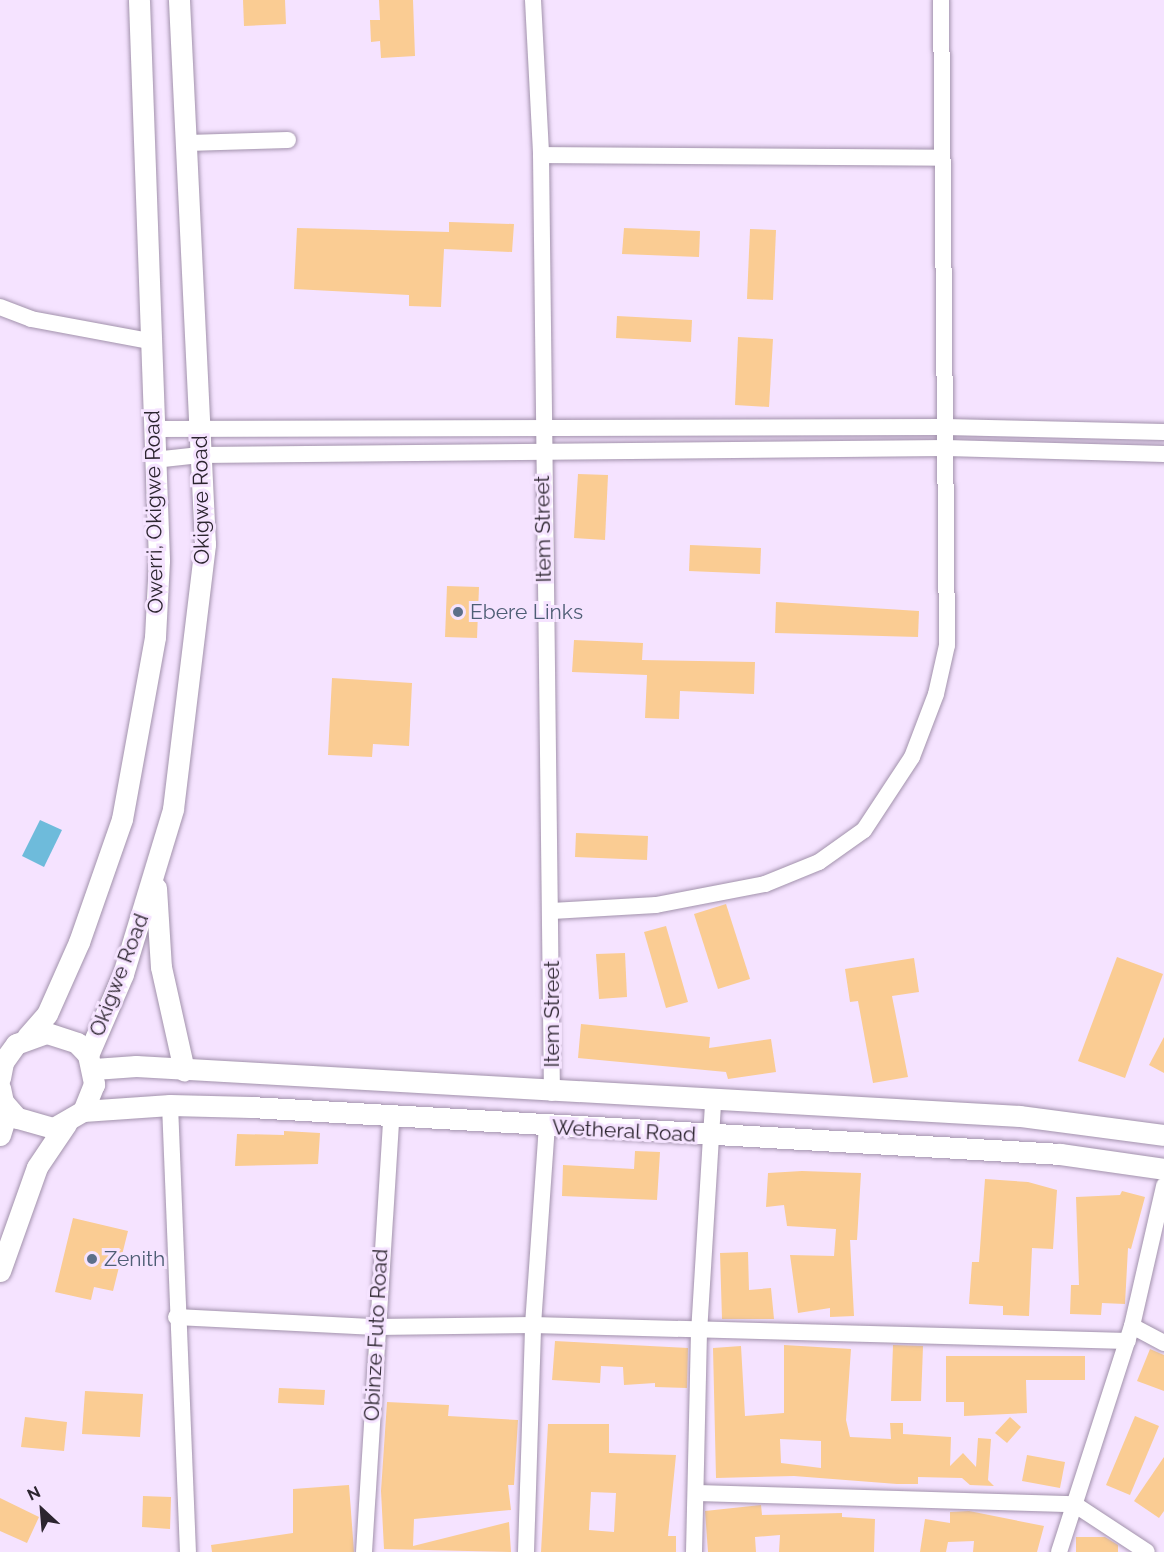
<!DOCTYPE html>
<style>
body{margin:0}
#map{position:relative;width:1164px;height:1552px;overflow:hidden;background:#f5e3ff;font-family:Raleway,sans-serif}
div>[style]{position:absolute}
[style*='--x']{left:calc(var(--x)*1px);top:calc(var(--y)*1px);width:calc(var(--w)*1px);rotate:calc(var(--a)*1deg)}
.water>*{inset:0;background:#6ebbdb}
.building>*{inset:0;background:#facc93}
.roads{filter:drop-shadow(0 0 2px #a292ac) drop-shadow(0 0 2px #a292ac)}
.minor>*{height:16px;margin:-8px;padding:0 8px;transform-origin:8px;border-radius:8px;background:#fff}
.major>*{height:21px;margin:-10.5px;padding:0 10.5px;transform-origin:10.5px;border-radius:10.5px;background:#fff}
.dots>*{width:16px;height:16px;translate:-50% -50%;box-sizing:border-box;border:3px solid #f5e3ff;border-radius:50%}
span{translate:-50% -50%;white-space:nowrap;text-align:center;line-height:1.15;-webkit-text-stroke:6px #f5e3ff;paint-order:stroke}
.street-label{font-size:21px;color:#2c252f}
.service-label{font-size:21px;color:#4e5e75}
.left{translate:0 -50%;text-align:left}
.north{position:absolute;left:12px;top:1480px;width:60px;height:60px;-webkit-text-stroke:4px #f5e3ff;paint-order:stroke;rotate:334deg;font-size:16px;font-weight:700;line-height:24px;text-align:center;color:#2c252f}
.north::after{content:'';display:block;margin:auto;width:21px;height:27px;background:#2c252f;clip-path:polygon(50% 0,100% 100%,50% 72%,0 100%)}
</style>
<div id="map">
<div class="water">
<div style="clip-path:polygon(40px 820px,62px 830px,44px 867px,22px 856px)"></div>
</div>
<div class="building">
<div style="clip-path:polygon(243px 0,285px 0,286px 24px,244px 26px)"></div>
<div style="clip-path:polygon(379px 0,413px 0,415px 56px,381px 58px,380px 41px,371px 42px,370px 20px,380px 20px)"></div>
<div style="clip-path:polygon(449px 222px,514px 224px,512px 252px,444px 249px,441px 307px,409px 306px,409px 295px,294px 289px,297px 228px,449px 232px)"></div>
<div style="clip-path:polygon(624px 228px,700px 231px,699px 257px,622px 254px)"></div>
<div style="clip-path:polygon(750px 229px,776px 230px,773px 300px,747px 299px)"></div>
<div style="clip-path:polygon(617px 316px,692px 320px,691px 342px,616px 338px)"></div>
<div style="clip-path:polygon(738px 337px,773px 339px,769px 407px,735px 405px)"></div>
<div style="clip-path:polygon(578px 474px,608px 475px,605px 540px,574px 538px)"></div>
<div style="clip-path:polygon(690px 545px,761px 548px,760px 574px,689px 571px)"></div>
<div style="clip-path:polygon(447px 586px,479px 587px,477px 638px,445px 637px)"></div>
<div style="clip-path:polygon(776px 602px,919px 611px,918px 637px,775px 633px)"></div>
<div style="clip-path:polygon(574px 640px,643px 643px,642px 660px,755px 662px,754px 694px,680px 691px,679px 719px,645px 718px,647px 675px,572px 672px)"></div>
<div style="clip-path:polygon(332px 678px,412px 683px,409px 746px,373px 744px,372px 757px,328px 755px)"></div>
<div style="clip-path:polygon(576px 833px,648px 836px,647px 860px,575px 857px)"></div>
<div style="clip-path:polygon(726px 904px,750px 979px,718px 989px,694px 914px)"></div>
<div style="clip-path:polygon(666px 926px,688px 1002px,666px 1008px,644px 932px)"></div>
<div style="clip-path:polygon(625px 953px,627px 997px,599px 999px,596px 954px)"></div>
<div style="clip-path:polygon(1117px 957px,1163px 974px,1125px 1078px,1078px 1061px)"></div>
<div style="clip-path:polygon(914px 958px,919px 992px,892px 996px,908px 1077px,873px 1083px,858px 1001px,850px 1002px,845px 969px)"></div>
<div style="clip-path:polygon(581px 1024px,710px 1037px,709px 1048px,771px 1039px,776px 1072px,728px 1079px,726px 1072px,578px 1058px)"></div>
<div style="clip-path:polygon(1164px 1037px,1164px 1073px,1149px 1065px)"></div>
<div style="clip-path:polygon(284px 1131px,320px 1133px,318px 1164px,235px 1166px,237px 1134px,284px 1135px)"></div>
<div style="clip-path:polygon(635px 1151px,660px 1152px,657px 1200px,562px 1196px,563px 1165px,634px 1169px)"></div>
<div style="clip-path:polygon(802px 1171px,861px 1173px,857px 1240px,850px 1240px,854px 1316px,830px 1317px,830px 1308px,798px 1313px,790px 1255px,834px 1256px,836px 1229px,787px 1226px,784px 1205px,766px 1207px,768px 1173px)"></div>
<div style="clip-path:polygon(985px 1179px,1028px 1182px,1057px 1190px,1053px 1249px,1032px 1248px,1029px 1316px,1003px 1315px,1003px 1306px,969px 1304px,972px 1262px,979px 1262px)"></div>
<div style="clip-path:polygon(1122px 1191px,1145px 1197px,1131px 1249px,1128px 1248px,1125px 1304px,1102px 1303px,1101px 1315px,1070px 1314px,1071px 1285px,1079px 1285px,1076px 1197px,1120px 1195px)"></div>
<div style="clip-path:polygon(73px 1218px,128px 1231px,113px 1291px,94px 1287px,91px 1300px,55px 1292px)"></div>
<div style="clip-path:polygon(748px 1252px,749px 1290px,771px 1288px,774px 1319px,722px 1319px,720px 1253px)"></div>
<div style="clip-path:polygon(555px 1341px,688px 1348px,687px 1388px,655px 1387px,655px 1383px,624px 1385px,623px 1367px,601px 1366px,600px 1383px,552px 1380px)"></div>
<div style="clip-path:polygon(evenodd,784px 1345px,851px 1349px,846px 1420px,850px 1437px,891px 1439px,890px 1423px,903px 1423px,903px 1434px,951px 1437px,950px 1466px,963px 1453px,976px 1467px,978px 1438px,991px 1439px,988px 1480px,994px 1486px,970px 1485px,962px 1478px,918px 1477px,918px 1484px,897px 1484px,794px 1476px,716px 1478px,713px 1348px,741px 1346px,745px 1416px,784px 1413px,784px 1345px,780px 1439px,821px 1441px,821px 1468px,781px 1463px,780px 1439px)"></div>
<div style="clip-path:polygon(893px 1345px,923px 1346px,921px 1401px,891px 1401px)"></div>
<div style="clip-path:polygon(1150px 1349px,1164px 1355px,1164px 1391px,1137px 1381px)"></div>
<div style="clip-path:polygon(946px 1356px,1085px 1356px,1085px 1380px,1026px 1380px,1027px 1413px,964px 1416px,964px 1402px,946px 1402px)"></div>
<div style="clip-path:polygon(279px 1388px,325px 1390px,324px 1405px,278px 1403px)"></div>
<div style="clip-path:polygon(85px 1391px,143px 1394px,140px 1437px,82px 1434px)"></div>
<div style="clip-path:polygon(387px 1402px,449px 1405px,448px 1416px,518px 1420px,514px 1485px,508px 1485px,511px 1510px,414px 1519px,413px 1546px,509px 1522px,511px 1552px,384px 1549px,381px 1491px)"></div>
<div style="clip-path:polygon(1135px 1416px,1159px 1426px,1130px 1495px,1106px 1485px)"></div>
<div style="clip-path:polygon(25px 1417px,67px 1422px,64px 1451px,21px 1447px)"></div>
<div style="clip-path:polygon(1010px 1417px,1021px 1427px,1007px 1443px,995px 1433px)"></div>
<div style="clip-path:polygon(evenodd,548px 1424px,609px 1424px,609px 1453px,676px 1455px,668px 1536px,676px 1536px,676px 1552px,541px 1552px,548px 1424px,591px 1492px,616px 1493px,614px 1532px,589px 1530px,591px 1492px)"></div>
<div style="clip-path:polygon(1027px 1455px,1065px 1462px,1060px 1488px,1022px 1481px)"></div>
<div style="clip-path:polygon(1164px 1457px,1164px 1511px,1159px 1518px,1134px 1501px)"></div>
<div style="clip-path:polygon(349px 1485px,354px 1552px,212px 1552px,211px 1545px,293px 1533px,293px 1489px)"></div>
<div style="clip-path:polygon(143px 1496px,171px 1497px,170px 1529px,142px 1527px)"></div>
<div style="clip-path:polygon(0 1498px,39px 1517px,27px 1543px,0 1531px)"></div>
<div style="clip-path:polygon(761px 1505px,762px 1515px,842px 1513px,842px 1517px,875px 1519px,874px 1552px,779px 1552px,780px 1535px,755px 1537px,756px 1552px,708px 1552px,705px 1511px)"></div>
<div style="clip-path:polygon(969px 1511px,1044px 1526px,1037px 1552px,973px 1552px,974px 1541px,948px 1542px,946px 1552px,920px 1552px,925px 1519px,950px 1523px,950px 1512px)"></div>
<div style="clip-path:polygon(1076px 1537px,1105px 1537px,1118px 1545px,1118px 1552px,1076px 1552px)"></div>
</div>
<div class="roads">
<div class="minor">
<div style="--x:533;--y:0;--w:155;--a:87"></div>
<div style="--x:541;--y:155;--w:938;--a:89.33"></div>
<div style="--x:187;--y:143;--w:101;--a:-1.7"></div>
<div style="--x:541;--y:155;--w:400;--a:0.4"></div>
<div style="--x:0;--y:307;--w:33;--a:21"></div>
<div style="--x:31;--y:319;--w:121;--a:10.5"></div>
<div style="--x:153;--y:429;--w:792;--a:-0.14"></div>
<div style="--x:945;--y:427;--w:219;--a:1.3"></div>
<div style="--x:154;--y:460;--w:46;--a:-6.2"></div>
<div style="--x:200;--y:455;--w:746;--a:-0.54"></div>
<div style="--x:946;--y:448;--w:218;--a:1.6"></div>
<div style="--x:552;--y:911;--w:104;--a:-3.3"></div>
<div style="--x:656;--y:905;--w:111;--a:-10.9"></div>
<div style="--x:765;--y:884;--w:58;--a:-22.2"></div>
<div style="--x:819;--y:862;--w:55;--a:-35.4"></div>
<div style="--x:864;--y:830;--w:87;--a:-56.7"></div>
<div style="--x:912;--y:757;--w:67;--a:-69.1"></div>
<div style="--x:936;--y:694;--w:50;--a:-77.3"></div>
<div style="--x:947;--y:645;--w:645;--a:-90.53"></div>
<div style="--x:170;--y:1105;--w:447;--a:87.7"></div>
<div style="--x:176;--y:1317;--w:200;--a:2.9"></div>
<div style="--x:376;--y:1327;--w:157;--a:-0.7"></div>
<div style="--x:533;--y:1325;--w:595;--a:1.54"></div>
<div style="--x:1132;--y:1326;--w:36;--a:28"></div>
<div style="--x:697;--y:1493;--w:377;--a:1.7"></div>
<div style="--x:1074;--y:1504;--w:87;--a:33.3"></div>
<div style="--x:364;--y:1552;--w:435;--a:-86.4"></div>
<div style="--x:526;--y:1552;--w:227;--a:-88.2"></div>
<div style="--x:533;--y:1325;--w:198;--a:-86"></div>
<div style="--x:694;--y:1552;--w:219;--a:-88.7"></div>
<div style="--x:699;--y:1333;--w:231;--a:-86.5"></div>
<div style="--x:1059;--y:1552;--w:237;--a:-72.1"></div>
<div style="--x:1132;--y:1326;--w:144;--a:-77.1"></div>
</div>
<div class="major">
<div style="--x:156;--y:888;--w:79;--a:86.4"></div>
<div style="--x:161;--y:967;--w:106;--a:77.4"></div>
<div style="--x:27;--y:1037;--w:30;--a:-49"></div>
<div style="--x:47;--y:1014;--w:79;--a:-66"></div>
<div style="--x:79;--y:942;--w:130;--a:-70.7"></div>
<div style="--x:122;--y:819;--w:185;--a:-79.7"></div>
<div style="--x:155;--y:637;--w:77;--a:-87"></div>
<div style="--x:159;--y:560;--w:560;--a:-92.05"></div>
<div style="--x:88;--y:1055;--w:88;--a:-66.6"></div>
<div style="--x:123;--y:974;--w:172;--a:-73.1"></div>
<div style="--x:173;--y:809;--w:267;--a:-83.1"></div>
<div style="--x:205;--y:544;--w:545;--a:-92.74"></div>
<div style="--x:94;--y:1069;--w:42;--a:-4.1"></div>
<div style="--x:136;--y:1066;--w:885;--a:3.24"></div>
<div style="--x:1020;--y:1116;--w:145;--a:7.5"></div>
<div style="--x:0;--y:1078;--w:16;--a:-79"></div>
<div style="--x:3;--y:1062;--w:22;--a:-54"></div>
<div style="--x:16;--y:1044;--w:33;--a:-20"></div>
<div style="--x:47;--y:1033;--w:32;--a:18"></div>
<div style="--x:77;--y:1043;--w:16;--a:47"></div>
<div style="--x:88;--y:1055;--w:30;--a:78"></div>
<div style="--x:94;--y:1084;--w:29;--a:112"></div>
<div style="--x:83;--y:1111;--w:34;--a:150"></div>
<div style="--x:53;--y:1128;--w:37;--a:-164"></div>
<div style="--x:17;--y:1118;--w:21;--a:-131"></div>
<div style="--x:3;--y:1102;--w:14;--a:-102"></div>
<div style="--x:83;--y:1111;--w:87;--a:-3.9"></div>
<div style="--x:170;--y:1105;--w:81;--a:1.4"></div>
<div style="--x:251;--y:1107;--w:810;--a:3.32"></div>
<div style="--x:1060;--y:1154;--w:105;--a:8.2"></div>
<div style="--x:0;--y:1135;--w:27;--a:-73"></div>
<div style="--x:0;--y:1271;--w:110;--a:-70.4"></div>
<div style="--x:37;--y:1167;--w:52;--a:-56"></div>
</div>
</div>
<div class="dots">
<div style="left:458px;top:612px;background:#5c6f8a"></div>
<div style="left:92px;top:1259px;background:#5c6f8a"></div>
</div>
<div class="street-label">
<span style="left:201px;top:500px;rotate:-91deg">Okigwe Road</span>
<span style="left:154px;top:512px;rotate:-91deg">Owerri, Okigwe Road</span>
<span style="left:543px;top:529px;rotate:-91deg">Item Street</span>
<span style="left:119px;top:975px;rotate:-69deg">Okigwe Road</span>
<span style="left:552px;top:1014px;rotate:-90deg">Item Street</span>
<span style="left:624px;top:1131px;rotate:3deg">Wetheral Road</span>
<span style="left:376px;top:1335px;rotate:-87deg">Obinze Futo Road</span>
</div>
<div class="service-label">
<span class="left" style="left:470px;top:612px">Ebere Links</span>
<span class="left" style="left:104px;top:1259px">Zenith</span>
</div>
<div class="north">N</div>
</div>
